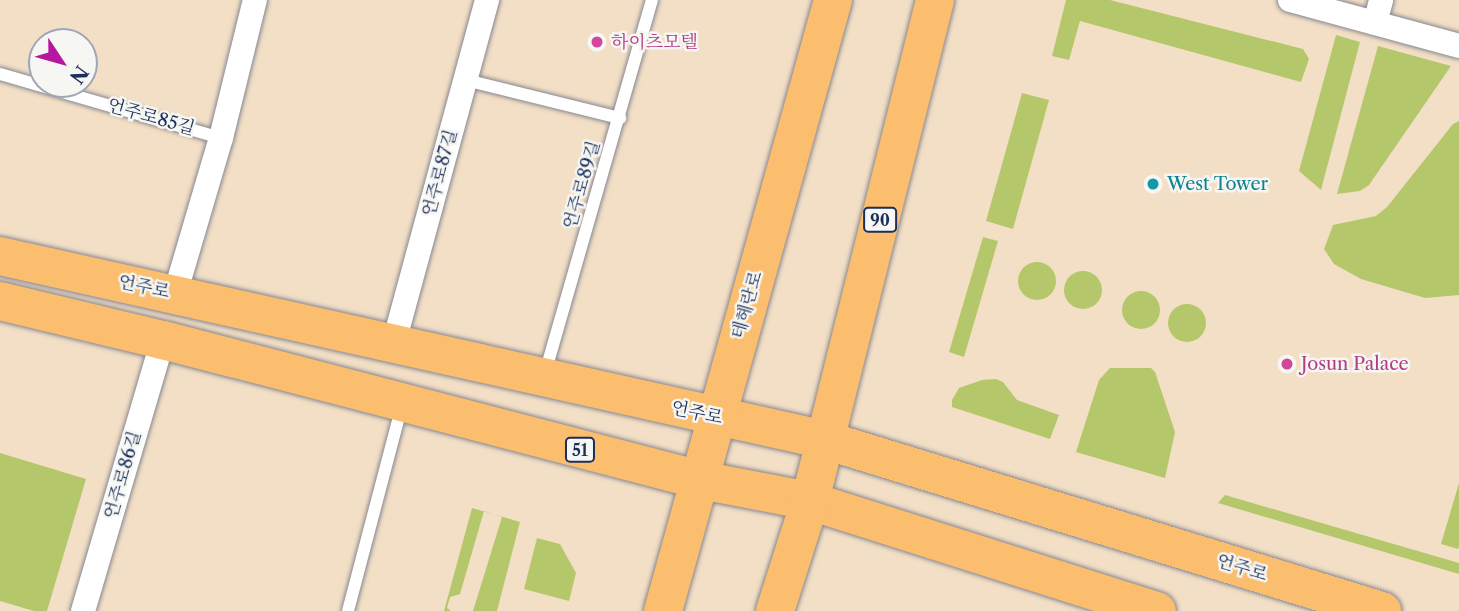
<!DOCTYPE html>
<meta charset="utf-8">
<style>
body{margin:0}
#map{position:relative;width:1459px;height:611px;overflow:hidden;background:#f3dfc5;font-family:"Libre Caslon Text","Noto Serif KR",serif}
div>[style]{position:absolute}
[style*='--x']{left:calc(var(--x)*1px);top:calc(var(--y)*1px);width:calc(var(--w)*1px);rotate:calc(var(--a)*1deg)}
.green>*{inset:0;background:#b5c76b}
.round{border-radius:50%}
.roads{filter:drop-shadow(0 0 2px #878792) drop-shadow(0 0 2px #878792)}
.lane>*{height:12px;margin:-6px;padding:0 6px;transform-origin:6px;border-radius:6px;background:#fff}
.street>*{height:24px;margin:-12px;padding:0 12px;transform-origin:12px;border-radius:12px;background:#fff}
.primary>*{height:38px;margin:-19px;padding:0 19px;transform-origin:19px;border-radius:19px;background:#fbbd6e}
.dots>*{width:19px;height:19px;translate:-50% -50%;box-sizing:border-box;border:4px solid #f6f6f2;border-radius:50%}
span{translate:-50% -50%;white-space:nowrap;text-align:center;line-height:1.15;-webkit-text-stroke:5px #f6f6f2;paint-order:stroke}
.shield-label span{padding:2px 5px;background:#f6f6f2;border:2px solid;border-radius:5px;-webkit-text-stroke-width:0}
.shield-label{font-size:16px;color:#1b2f5e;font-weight:700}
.hotel-label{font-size:18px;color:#b23c85}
.left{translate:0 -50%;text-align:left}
.street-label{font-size:18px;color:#1b2f5e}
.culture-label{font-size:18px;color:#0d838f}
.north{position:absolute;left:28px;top:28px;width:70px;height:70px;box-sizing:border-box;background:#f6f6f2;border:2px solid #9ea6b7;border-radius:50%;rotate:126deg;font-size:19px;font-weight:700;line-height:28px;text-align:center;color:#1b2f5e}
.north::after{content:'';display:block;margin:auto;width:24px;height:32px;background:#b5179e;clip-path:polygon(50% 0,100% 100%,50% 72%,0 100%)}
</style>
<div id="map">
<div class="green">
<div style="clip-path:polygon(1066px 0,1110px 0,1303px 49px,1309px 59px,1301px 82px,1080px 21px,1069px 60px,1052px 56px)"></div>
<div style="clip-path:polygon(1336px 35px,1360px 42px,1321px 190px,1299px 171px)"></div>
<div style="clip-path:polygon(1378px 46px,1451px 66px,1369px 185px,1360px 191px,1337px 194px)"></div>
<div style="clip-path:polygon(1022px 93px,1049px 100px,1013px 229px,986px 221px)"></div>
<div style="clip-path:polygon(1459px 121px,1459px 295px,1425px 298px,1361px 279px,1334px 264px,1324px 249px,1333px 225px,1376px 216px,1387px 207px,1453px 124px)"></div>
<div style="clip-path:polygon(983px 237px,998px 241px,964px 357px,949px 352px)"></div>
<div class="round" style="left:1018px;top:262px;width:38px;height:38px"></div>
<div class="round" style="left:1064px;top:271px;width:38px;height:38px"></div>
<div class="round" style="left:1122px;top:291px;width:38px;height:38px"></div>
<div class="round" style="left:1168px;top:304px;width:38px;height:38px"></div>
<div style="clip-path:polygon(1110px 368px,1151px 368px,1155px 372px,1175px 432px,1165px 478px,1076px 452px,1099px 380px)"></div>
<div style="clip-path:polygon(996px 379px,1003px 382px,1017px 400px,1059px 415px,1050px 439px,952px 407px,952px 400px,959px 388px,982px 380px)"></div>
<div style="clip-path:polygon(0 453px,86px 479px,47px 611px,34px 611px,0 601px)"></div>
<div style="clip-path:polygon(1459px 483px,1459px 546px,1458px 549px,1441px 544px)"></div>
<div style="clip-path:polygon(1225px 495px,1459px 563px,1459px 574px,1218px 503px)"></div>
<div style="clip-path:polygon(472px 508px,520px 522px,497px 611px,473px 611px,502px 517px,484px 511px,460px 594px,450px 597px,447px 608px,451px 611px,444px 611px)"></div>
<div style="clip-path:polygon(537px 538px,560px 544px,576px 573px,569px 601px,524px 589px)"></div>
</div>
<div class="roads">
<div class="lane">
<div style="--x:0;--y:74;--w:230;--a:16.2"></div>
<div style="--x:466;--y:80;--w:159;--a:13.9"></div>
<div style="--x:545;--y:373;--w:388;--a:-74"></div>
<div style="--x:348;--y:611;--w:213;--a:-75.3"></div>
</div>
<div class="street">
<div style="--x:1290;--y:0;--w:175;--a:15.2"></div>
<div style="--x:1375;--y:23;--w:24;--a:-75"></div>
<div style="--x:175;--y:294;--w:163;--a:-73.6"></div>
<div style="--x:221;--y:138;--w:142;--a:-76.2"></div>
<div style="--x:393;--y:346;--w:359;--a:-74.8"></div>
<div style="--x:83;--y:611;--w:283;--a:-73.6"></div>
</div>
<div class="primary">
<div style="--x:0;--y:256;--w:845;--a:12.57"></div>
<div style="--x:825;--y:440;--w:583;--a:17.07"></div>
<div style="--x:0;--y:301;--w:168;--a:13.5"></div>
<div style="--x:163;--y:340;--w:555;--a:14.61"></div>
<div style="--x:700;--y:480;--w:112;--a:10.8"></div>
<div style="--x:810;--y:501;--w:364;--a:17.6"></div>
<div style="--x:663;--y:611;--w:634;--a:-74.45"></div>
<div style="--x:775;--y:611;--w:115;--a:-72.3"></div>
<div style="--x:810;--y:501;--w:516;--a:-75.99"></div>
</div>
</div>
<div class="dots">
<div style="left:597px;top:42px;background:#d1479c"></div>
<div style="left:1153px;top:184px;background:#0f9aa8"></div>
<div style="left:1287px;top:364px;background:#d1479c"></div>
</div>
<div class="shield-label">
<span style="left:880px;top:220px">90</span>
<span style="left:580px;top:450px">51</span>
</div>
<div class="hotel-label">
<span class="left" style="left:611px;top:42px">하이츠모텔</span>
<span class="left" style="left:1301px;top:364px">Josun Palace</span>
</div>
<div class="street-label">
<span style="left:151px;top:117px;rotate:16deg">언주로85길</span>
<span style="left:440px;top:173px;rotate:-75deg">언주로87길</span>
<span style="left:582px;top:185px;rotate:-74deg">언주로89길</span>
<span style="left:144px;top:287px;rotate:12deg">언주로</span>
<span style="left:747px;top:305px;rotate:-74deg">테헤란로</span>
<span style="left:697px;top:413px;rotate:12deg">언주로</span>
<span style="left:123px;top:475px;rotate:-74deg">언주로86길</span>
<span style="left:1242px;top:568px;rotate:17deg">언주로</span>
</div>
<div class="culture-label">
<span class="left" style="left:1167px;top:184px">West Tower</span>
</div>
<div class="north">N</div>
</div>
